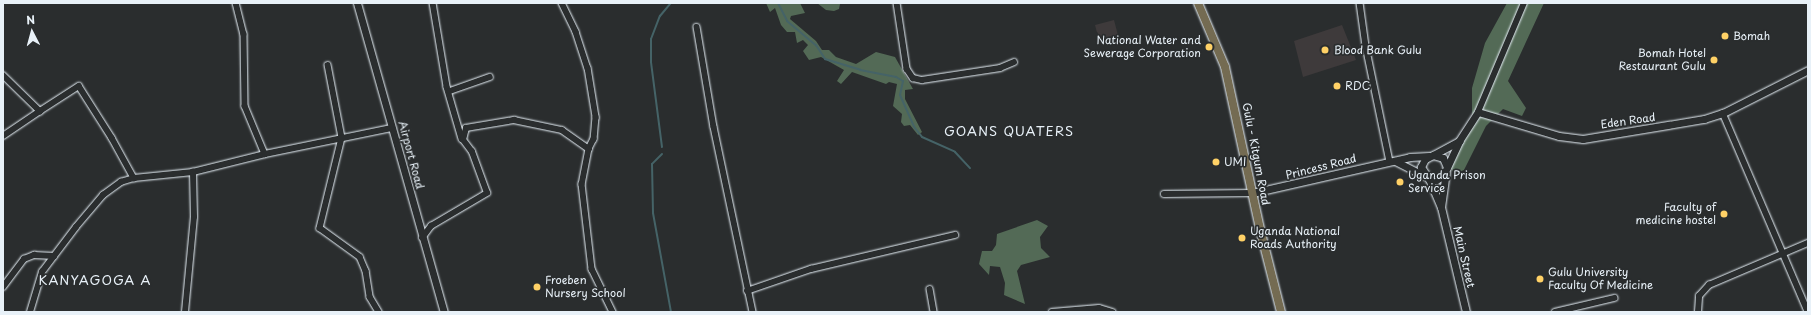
<!DOCTYPE html>
<style>
body{margin:0}
#map{position:relative;width:1811px;height:315px;overflow:hidden;background:#2a2d2e;font-family:"Playpen Sans",sans-serif}
div>[style]{position:absolute}
[style*='--x']{left:calc(var(--x)*1px);top:calc(var(--y)*1px);width:calc(var(--w)*1px);rotate:calc(var(--a)*1deg)}
.built>*{inset:0;background:#3e3a3b}
.green>*{inset:0;background:#536a56}
.stream>*{height:2px;margin:-1px;padding:0 1px;transform-origin:1px;border-radius:1px;background:#456367}
.roads{filter:drop-shadow(0 0 1px #e8f1f8) drop-shadow(0 0 1px #e8f1f8)}
.minor>*{height:5.5px;margin:-2.75px;padding:0 2.75px;transform-origin:2.75px;border-radius:2.75px;background:#2a2d2e}
.tertiary>*{height:7px;margin:-3.5px;padding:0 3.5px;transform-origin:3.5px;border-radius:3.5px;background:#2a2d2e}
.primary>*{height:8px;margin:-4px;padding:0 4px;transform-origin:4px;border-radius:4px;background:#746b52}
.dots>*{width:11px;height:11px;translate:-50% -50%;box-sizing:border-box;border:2px solid #2a2d2e;border-radius:50%}
span{translate:-50% -50%;white-space:nowrap;text-align:center;line-height:1.15;-webkit-text-stroke:3.5px #2a2d2e;paint-order:stroke}
.poi-label{font-size:11px;color:#e8f1f8}
.left{translate:0 -50%;text-align:left}
.right{translate:-100% -50%;text-align:right}
.street-label{font-size:11px;color:#e8f1f8}
.quarter-label{font-size:13px;color:#e8f1f8;letter-spacing:1px}
.frame{position:absolute;inset:0;border:4px solid #e8f1f8;pointer-events:none}
.north{position:absolute;left:12px;top:12px;width:40px;height:40px;-webkit-text-stroke:3px #2a2d2e;paint-order:stroke;rotate:354deg;font-size:11px;font-weight:700;line-height:16px;text-align:center;color:#e8f1f8}
.north::after{content:'';display:block;margin:auto;width:14px;height:18px;background:#e8f1f8;clip-path:polygon(50% 0,100% 100%,50% 72%,0 100%)}
</style>
<div id="map">
<div class="built">
<div style="clip-path:polygon(1114px 20px,1119px 39px,1100px 44px,1095px 25px)"></div>
<div style="clip-path:polygon(1342px 25px,1356px 60px,1303px 77px,1294px 41px)"></div>
</div>
<div class="green">
<div style="clip-path:polygon(766px 3px,800px 3px,805px 13px,791px 16px,790px 19px,816px 41px,822px 50px,829px 50px,836px 57px,856px 64px,876px 52px,895px 57px,913px 89px,905px 90px,905px 99px,922px 132px,918px 135px,910px 125px,904px 126px,901px 122px,902px 114px,893px 106px,897px 84px,889px 82px,886px 84px,852px 72px,841px 84px,837px 81px,844px 70px,821px 57px,809px 60px,803px 51px,808px 45px,803px 40px,797px 43px,795px 32px,787px 32px,781px 25px,775px 8px,770px 12px)"></div>
<div style="clip-path:polygon(817px 3px,839px 3px,840px 4px,839px 9px,834px 11px,826px 10px)"></div>
<div style="clip-path:polygon(1507px 3px,1544px 3px,1508px 81px,1526px 108px,1522px 116px,1503px 109px,1486px 126px,1464px 170px,1454px 174px,1451px 168px,1472px 121px,1472px 88px,1485px 43px)"></div>
<div style="clip-path:polygon(1037px 220px,1048px 226px,1040px 237px,1041px 248px,1050px 257px,1021px 265px,1017px 271px,1025px 304px,1004px 295px,1005px 283px,1000px 267px,990px 266px,989px 275px,979px 264px,982px 251px,992px 251px,996px 245px,997px 234px)"></div>
</div>
<div class="stream">
<div style="--x:778;--y:3;--w:20;--a:63"></div>
<div style="--x:787;--y:21;--w:38;--a:40"></div>
<div style="--x:816;--y:45;--w:17;--a:57"></div>
<div style="--x:825;--y:59;--w:37;--a:17"></div>
<div style="--x:860;--y:70;--w:37;--a:11"></div>
<div style="--x:896;--y:77;--w:8;--a:30"></div>
<div style="--x:903;--y:81;--w:14;--a:102"></div>
<div style="--x:900;--y:95;--w:36;--a:66"></div>
<div style="--x:915;--y:128;--w:11;--a:52"></div>
<div style="--x:922;--y:137;--w:36;--a:24"></div>
<div style="--x:955;--y:152;--w:22;--a:47"></div>
<div style="--x:662;--y:147;--w:86;--a:-97.4"></div>
<div style="--x:651;--y:62;--w:23;--a:-90"></div>
<div style="--x:651;--y:39;--w:25;--a:-69"></div>
<div style="--x:660;--y:16;--w:17;--a:-50"></div>
<div style="--x:662;--y:154;--w:14;--a:135"></div>
<div style="--x:652;--y:164;--w:49;--a:88.8"></div>
<div style="--x:653;--y:213;--w:101;--a:79.7"></div>
</div>
<div class="roads">
<div class="minor">
<div style="--x:236;--y:3;--w:32;--a:76"></div>
<div style="--x:244;--y:34;--w:72;--a:89.2"></div>
<div style="--x:245;--y:106;--w:52;--a:67.4"></div>
<div style="--x:433;--y:3;--w:85;--a:80.5"></div>
<div style="--x:447;--y:87;--w:54;--a:73.9"></div>
<div style="--x:562;--y:3;--w:32;--a:64"></div>
<div style="--x:576;--y:32;--w:38;--a:72"></div>
<div style="--x:588;--y:68;--w:50;--a:80.7"></div>
<div style="--x:596;--y:117;--w:22;--a:95"></div>
<div style="--x:594;--y:139;--w:11;--a:117"></div>
<div style="--x:897;--y:3;--w:67;--a:81.4"></div>
<div style="--x:907;--y:69;--w:11;--a:56"></div>
<div style="--x:913;--y:78;--w:9;--a:13"></div>
<div style="--x:922;--y:80;--w:79;--a:-8.7"></div>
<div style="--x:1000;--y:68;--w:15;--a:-23"></div>
<div style="--x:1360;--y:3;--w:43;--a:82.1"></div>
<div style="--x:1366;--y:46;--w:118;--a:78.3"></div>
<div style="--x:697;--y:27;--w:101;--a:80.4"></div>
<div style="--x:714;--y:127;--w:189;--a:78.1"></div>
<div style="--x:328;--y:65;--w:74;--a:79.1"></div>
<div style="--x:342;--y:138;--w:93;--a:103.7"></div>
<div style="--x:320;--y:228;--w:49;--a:35.9"></div>
<div style="--x:360;--y:257;--w:15;--a:67"></div>
<div style="--x:366;--y:271;--w:26;--a:81"></div>
<div style="--x:370;--y:297;--w:17;--a:59"></div>
<div style="--x:3;--y:75;--w:52;--a:44.2"></div>
<div style="--x:40;--y:111;--w:46;--a:-32.7"></div>
<div style="--x:79;--y:86;--w:62;--a:57.6"></div>
<div style="--x:112;--y:138;--w:46;--a:61.2"></div>
<div style="--x:134;--y:178;--w:59;--a:-5.8"></div>
<div style="--x:193;--y:172;--w:74;--a:-14"></div>
<div style="--x:265;--y:154;--w:130;--a:-11.6"></div>
<div style="--x:450;--y:91;--w:42;--a:-19.3"></div>
<div style="--x:1478;--y:112;--w:118;--a:-67.1"></div>
<div style="--x:1723;--y:113;--w:215;--a:66.8"></div>
<div style="--x:3;--y:136;--w:45;--a:-34"></div>
<div style="--x:1164;--y:194;--w:88;--a:-0.7"></div>
<div style="--x:422;--y:238;--w:15;--a:-53"></div>
<div style="--x:431;--y:226;--w:65;--a:-30.5"></div>
<div style="--x:487;--y:193;--w:44;--a:-110.1"></div>
<div style="--x:472;--y:152;--w:15;--a:-127"></div>
<div style="--x:463;--y:140;--w:12;--a:-76"></div>
<div style="--x:466;--y:128;--w:49;--a:-9.5"></div>
<div style="--x:514;--y:120;--w:49;--a:11.8"></div>
<div style="--x:562;--y:130;--w:33;--a:35"></div>
<div style="--x:589;--y:149;--w:36;--a:101"></div>
<div style="--x:582;--y:184;--w:86;--a:83.3"></div>
<div style="--x:592;--y:269;--w:48;--a:64"></div>
<div style="--x:3;--y:287;--w:35;--a:-53"></div>
<div style="--x:24;--y:259;--w:11;--a:-22"></div>
<div style="--x:34;--y:255;--w:20;--a:3"></div>
<div style="--x:930;--y:289;--w:23;--a:80"></div>
<div style="--x:747;--y:291;--w:68;--a:-19"></div>
<div style="--x:811;--y:269;--w:148;--a:-13.3"></div>
<div style="--x:30;--y:312;--w:42;--a:-73.3"></div>
<div style="--x:42;--y:272;--w:56;--a:-52.9"></div>
<div style="--x:76;--y:227;--w:42;--a:-49.8"></div>
<div style="--x:103;--y:195;--w:22;--a:-36"></div>
<div style="--x:121;--y:182;--w:14;--a:-17"></div>
<div style="--x:185;--y:312;--w:95;--a:-84.6"></div>
<div style="--x:194;--y:217;--w:45;--a:-91.3"></div>
<div style="--x:1052;--y:312;--w:47;--a:-4.9"></div>
<div style="--x:1099;--y:308;--w:14;--a:17"></div>
<div style="--x:1555;--y:312;--w:61;--a:-13.3"></div>
<div style="--x:1698;--y:312;--w:16;--a:-86"></div>
<div style="--x:1699;--y:296;--w:15;--a:-48"></div>
<div style="--x:1709;--y:285;--w:108;--a:-23"></div>
</div>
<div class="tertiary">
<div style="--x:357;--y:3;--w:321;--a:74.3"></div>
<div style="--x:1433;--y:155;--w:30;--a:-28"></div>
<div style="--x:1395;--y:161;--w:33;--a:27"></div>
<div style="--x:1447;--y:167;--w:10;--a:-114"></div>
<div style="--x:1443;--y:158;--w:10;--a:-163"></div>
<div style="--x:1433;--y:155;--w:9;--a:153"></div>
<div style="--x:1425;--y:159;--w:9;--a:117"></div>
<div style="--x:1421;--y:167;--w:14;--a:56"></div>
<div style="--x:1429;--y:179;--w:7;--a:8"></div>
<div style="--x:1436;--y:180;--w:8;--a:-30"></div>
<div style="--x:1443;--y:176;--w:38;--a:-65"></div>
<div style="--x:1459;--y:141;--w:35;--a:-57"></div>
<div style="--x:1478;--y:112;--w:84;--a:16.5"></div>
<div style="--x:1559;--y:136;--w:24;--a:7"></div>
<div style="--x:1583;--y:139;--w:123;--a:-9.4"></div>
<div style="--x:1704;--y:119;--w:20;--a:-18"></div>
<div style="--x:1723;--y:113;--w:95;--a:-26.8"></div>
<div style="--x:1429;--y:179;--w:30;--a:67"></div>
<div style="--x:1441;--y:207;--w:108;--a:76.6"></div>
<div style="--x:1252;--y:193;--w:162;--a:-12.8"></div>
<div style="--x:1410;--y:157;--w:19;--a:-3"></div>
<div style="--x:1441;--y:207;--w:34;--a:-82"></div>
</div>
<div class="primary">
<div style="--x:1198;--y:3;--w:69;--a:67.1"></div>
<div style="--x:1225;--y:67;--w:166;--a:77.8"></div>
<div style="--x:1260;--y:229;--w:86;--a:75.8"></div>
</div>
</div>
<div class="dots">
<div style="left:1725px;top:36px;background:#ffd166"></div>
<div style="left:1209px;top:47px;background:#ffd166"></div>
<div style="left:1325px;top:50px;background:#ffd166"></div>
<div style="left:1714px;top:60px;background:#ffd166"></div>
<div style="left:1337px;top:86px;background:#ffd166"></div>
<div style="left:1216px;top:162px;background:#ffd166"></div>
<div style="left:1400px;top:182px;background:#ffd166"></div>
<div style="left:1724px;top:214px;background:#ffd166"></div>
<div style="left:1242px;top:238px;background:#ffd166"></div>
<div style="left:1540px;top:279px;background:#ffd166"></div>
<div style="left:537px;top:287px;background:#ffd166"></div>
</div>
<div class="poi-label">
<span class="left" style="left:1733px;top:36px">Bomah</span>
<span class="right" style="left:1201px;top:47px">National Water and<br>Sewerage Corporation</span>
<span class="left" style="left:1334px;top:50px">Blood Bank Gulu</span>
<span class="right" style="left:1706px;top:60px">Bomah Hotel<br>Restaurant Gulu</span>
<span class="left" style="left:1345px;top:86px">RDC</span>
<span class="left" style="left:1224px;top:162px">UMI</span>
<span class="left" style="left:1408px;top:182px">Uganda Prison<br>Service</span>
<span class="right" style="left:1716px;top:214px">Faculty of<br>medicine hostel</span>
<span class="left" style="left:1250px;top:238px">Uganda National<br>Roads Authority</span>
<span class="left" style="left:1548px;top:279px">Gulu University<br>Faculty Of Medicine</span>
<span class="left" style="left:545px;top:287px">Froeben<br>Nursery School</span>
</div>
<div class="street-label">
<span style="left:1628px;top:121px;rotate:-8deg">Eden Road</span>
<span style="left:1256px;top:154px;rotate:79deg">Gulu - Kitgum Road</span>
<span style="left:411px;top:155px;rotate:75deg">Airport Road</span>
<span style="left:1321px;top:167px;rotate:-14deg">Princess Road</span>
<span style="left:1464px;top:257px;rotate:77deg">Main Street</span>
</div>
<div class="quarter-label">
<span style="left:1009px;top:131px">GOANS QUATERS</span>
<span style="left:95px;top:280px">KANYAGOGA A</span>
</div>
<div class="frame"></div>
<div class="north">N</div>
</div>
